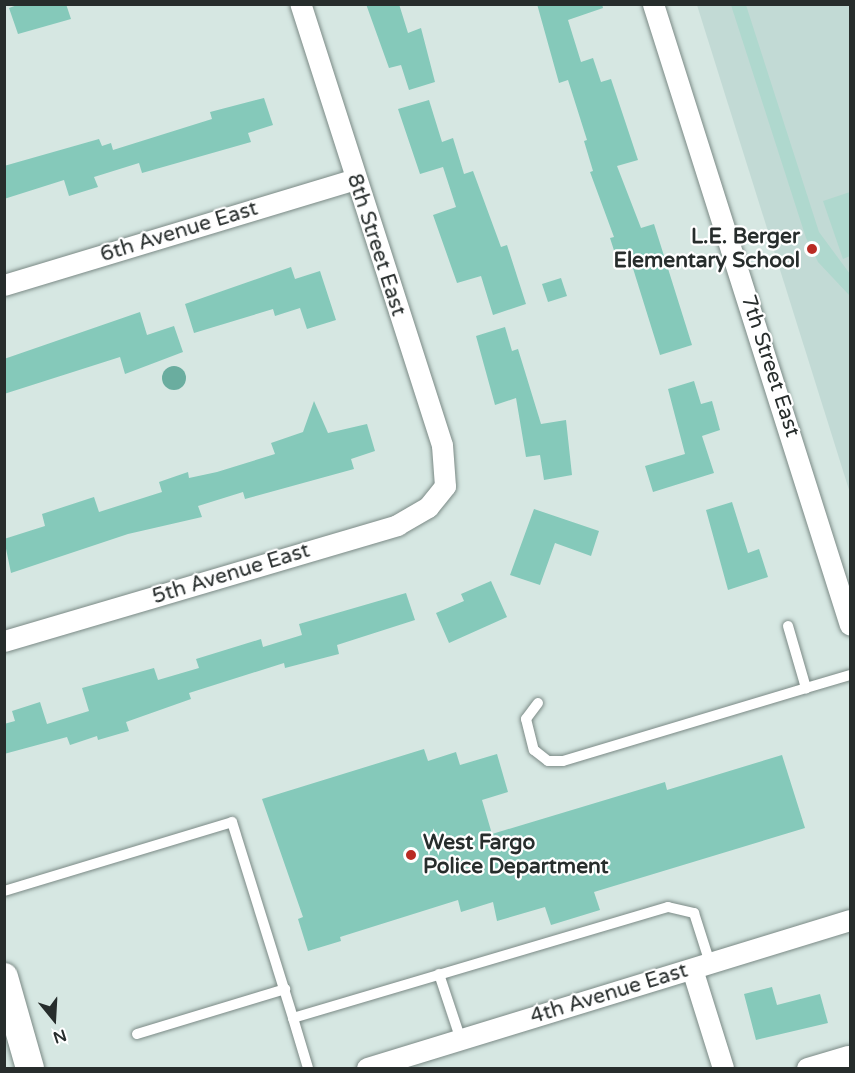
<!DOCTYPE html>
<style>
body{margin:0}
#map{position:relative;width:855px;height:1073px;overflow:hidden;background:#d6e7e2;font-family:"Varela Round",sans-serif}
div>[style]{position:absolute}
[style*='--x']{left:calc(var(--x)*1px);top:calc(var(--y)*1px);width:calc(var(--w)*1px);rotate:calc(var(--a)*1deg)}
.built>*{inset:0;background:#c2dad5}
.green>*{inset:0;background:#afd8ce}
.water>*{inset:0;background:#6aad9f}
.round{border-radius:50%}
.building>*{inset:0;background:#85c9ba}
.roads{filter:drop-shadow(0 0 2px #7b8a86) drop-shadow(0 0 2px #7b8a86)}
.lane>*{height:10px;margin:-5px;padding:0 5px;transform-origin:5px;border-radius:5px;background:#fff}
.street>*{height:21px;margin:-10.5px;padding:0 10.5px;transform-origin:10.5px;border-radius:10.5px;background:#fff}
.secondary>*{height:28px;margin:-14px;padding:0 14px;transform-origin:14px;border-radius:14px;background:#fff}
.dots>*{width:16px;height:16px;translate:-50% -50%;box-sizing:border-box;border:3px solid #fff;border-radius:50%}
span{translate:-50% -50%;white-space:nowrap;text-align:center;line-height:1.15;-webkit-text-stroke:4.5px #fff;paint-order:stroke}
.street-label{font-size:21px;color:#272d2c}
.poi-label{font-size:21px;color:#272d2c;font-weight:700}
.right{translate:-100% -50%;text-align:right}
.left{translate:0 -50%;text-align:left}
.frame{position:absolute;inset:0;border:6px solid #272d2c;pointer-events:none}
.north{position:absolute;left:24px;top:989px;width:60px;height:60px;-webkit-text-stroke:4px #fff;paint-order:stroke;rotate:162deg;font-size:16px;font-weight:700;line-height:24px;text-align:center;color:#272d2c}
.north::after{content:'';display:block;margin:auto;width:21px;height:27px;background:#272d2c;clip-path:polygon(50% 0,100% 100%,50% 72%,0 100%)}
</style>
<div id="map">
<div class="built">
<div style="clip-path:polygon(697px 5px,850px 5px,850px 493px)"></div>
</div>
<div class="green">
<div style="clip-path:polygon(731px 5px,746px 5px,819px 232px,850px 274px,850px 296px,818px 262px,806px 238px)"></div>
<div style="clip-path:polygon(850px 192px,850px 256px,843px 259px,823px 201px)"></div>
</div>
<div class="water">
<div class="round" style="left:162px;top:366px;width:24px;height:24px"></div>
</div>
<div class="building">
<div style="clip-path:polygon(20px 4px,66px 4px,71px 19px,18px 34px,9px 8px)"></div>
<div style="clip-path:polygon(366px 4px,399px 4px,408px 33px,421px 28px,435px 82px,409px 90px,401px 65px,389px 68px)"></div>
<div style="clip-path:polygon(537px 4px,602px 4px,603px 8px,568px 20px,581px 62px,593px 58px,601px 82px,611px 79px,638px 160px,617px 166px,641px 228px,654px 224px,692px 345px,660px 355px,631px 262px,619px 266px,610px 238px,614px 237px,590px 172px,593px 171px,584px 141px,587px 140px,568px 80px,559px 83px)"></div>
<div style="clip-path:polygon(264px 98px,273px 125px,248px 133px,251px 142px,142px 173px,139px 163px,94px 177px,98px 187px,69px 196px,64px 180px,4px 199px,4px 166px,99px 139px,102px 146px,111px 143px,113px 150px,212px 119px,210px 112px)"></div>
<div style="clip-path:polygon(429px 100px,442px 142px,453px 138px,464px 174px,473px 171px,501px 247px,507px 245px,526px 304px,493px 315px,481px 276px,457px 283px,433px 215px,456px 207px,443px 167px,420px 174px,398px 109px)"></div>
<div style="clip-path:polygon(291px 267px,295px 279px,320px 271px,336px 320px,307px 329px,300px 308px,275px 316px,273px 309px,194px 333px,185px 304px)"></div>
<div style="clip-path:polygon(561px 278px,567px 296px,548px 302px,542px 284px)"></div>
<div style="clip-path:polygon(140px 312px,147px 335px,174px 326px,183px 352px,125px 374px,120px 357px,4px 394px,4px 359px)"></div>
<div style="clip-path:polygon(505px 327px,512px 351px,518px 349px,541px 424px,566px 420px,572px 475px,544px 480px,540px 455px,526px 457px,516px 398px,495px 405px,476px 336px)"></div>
<div style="clip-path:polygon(694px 381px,701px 404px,712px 401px,720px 430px,702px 436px,714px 473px,653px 492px,645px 466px,685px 454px,668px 389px)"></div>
<div style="clip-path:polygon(314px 401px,328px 433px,367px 424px,375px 451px,351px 459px,354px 469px,245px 499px,243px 492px,198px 506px,202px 517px,128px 534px,11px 573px,4px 539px,45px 526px,42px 514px,94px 497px,99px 512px,162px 492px,159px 482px,188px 472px,189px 478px,217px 472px,275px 454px,271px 443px,303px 432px)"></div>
<div style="clip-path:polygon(732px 502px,748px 553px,759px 549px,768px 577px,728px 590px,706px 510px)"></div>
<div style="clip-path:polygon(534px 509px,599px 531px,591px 556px,555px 543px,540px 585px,510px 575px)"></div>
<div style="clip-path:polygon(491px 581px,507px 617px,449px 643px,436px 613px,464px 601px,461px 594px)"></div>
<div style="clip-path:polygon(406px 593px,415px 620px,337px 645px,339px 654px,285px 668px,284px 663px,189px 693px,191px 699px,126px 722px,129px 731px,98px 740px,97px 736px,70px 745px,67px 737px,4px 754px,4px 724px,15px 721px,12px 711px,40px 702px,47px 724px,89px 711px,82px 688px,154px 668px,158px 680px,199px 668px,196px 659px,261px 639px,263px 647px,302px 635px,299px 624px)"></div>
<div style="clip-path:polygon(424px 749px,428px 761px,456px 752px,460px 765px,497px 754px,508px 792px,482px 800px,492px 834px,665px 782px,667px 790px,782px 755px,805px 828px,594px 892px,600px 910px,551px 925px,545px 907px,497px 921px,493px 902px,461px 912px,458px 900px,340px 937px,341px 941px,308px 951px,298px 919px,303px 917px,262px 799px)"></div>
<div style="clip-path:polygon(772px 987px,777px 1005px,820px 994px,828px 1023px,756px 1040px,744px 994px)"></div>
</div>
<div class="roads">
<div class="lane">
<div style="--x:788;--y:626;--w:65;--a:73.8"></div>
<div style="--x:806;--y:688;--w:46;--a:-16.5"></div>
<div style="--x:538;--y:703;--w:20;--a:127"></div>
<div style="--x:526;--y:719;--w:32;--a:76"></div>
<div style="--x:534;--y:750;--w:18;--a:38"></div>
<div style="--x:548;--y:761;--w:15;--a:0"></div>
<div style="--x:563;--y:761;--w:254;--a:-16.7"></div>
<div style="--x:4;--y:891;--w:238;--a:-16.8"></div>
<div style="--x:232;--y:822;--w:205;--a:72.7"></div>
<div style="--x:439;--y:974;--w:70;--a:71.6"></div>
<div style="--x:137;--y:1034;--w:155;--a:-16.9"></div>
<div style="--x:308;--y:1068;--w:52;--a:-106.7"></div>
<div style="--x:293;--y:1018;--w:391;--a:-16.5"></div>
<div style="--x:668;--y:907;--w:27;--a:13"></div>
<div style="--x:694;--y:913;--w:52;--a:72.3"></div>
</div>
<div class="street">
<div style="--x:653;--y:4;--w:651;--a:72.4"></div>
<div style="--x:4;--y:285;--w:366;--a:-16.8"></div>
<div style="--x:4;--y:641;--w:410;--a:-16.4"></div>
<div style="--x:397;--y:525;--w:36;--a:-30"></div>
<div style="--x:428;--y:507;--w:27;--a:-51"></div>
<div style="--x:445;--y:486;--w:41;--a:-94.2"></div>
<div style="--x:442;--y:445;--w:463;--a:-107.8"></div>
<div style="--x:692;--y:969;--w:104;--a:72.6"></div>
<div style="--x:367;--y:1068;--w:505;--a:-17.04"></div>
<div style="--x:807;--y:1068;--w:43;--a:-16.3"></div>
</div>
<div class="secondary">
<div style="--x:4;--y:977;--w:95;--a:74.1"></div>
</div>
</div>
<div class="dots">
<div style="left:812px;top:249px;background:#b92b23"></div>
<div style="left:411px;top:855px;background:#b92b23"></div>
</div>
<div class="street-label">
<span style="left:179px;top:232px;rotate:-17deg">6th Avenue East</span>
<span style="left:376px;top:245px;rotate:72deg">8th Street East</span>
<span style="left:770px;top:366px;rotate:72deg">7th Street East</span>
<span style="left:231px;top:574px;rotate:-17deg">5th Avenue East</span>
<span style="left:609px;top:994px;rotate:-17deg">4th Avenue East</span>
</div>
<div class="poi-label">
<span class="right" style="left:800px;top:249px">L.E. Berger<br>Elementary School</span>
<span class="left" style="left:423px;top:855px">West Fargo<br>Police Department</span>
</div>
<div class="frame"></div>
<div class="north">N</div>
</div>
